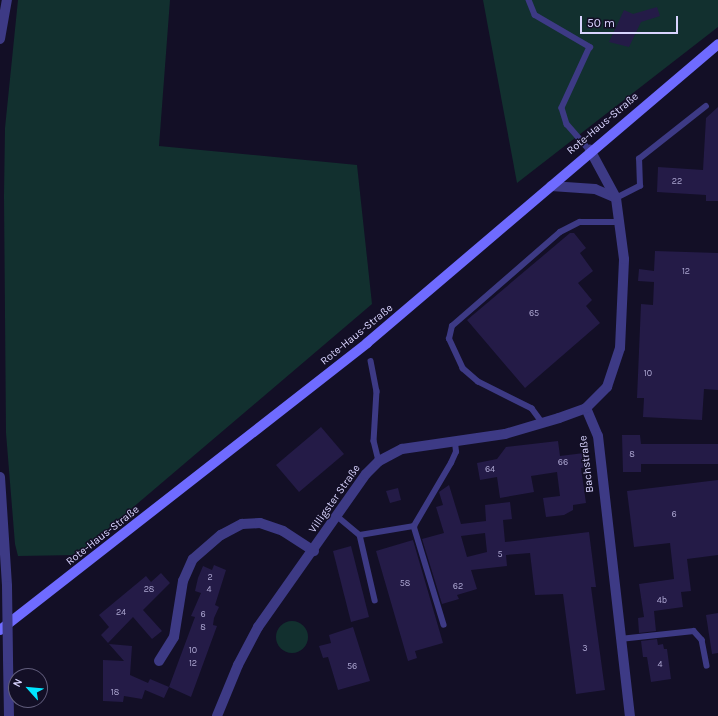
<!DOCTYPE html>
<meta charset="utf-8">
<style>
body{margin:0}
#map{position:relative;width:718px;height:716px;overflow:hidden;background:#130f26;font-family:Karla,sans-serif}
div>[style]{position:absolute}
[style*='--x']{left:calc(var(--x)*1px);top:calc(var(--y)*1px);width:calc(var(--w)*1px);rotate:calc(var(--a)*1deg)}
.green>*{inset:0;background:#12302f}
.round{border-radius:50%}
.building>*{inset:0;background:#241b47}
.service>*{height:5.5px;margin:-2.75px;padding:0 2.75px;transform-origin:2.75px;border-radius:2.75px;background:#3d3a85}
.minor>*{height:10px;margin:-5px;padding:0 5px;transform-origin:5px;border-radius:5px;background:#3d3a85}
.secondary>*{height:10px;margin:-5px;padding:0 5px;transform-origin:5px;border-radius:5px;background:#6f6bff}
.minor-bridge>*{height:10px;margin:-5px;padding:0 5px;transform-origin:5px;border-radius:5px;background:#3d3a85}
span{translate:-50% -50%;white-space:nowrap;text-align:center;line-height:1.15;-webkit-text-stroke:3px #130f26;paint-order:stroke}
.number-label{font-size:9px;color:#aca6d1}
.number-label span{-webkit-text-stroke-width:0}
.street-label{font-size:11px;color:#d9d4ff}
.north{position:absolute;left:8px;top:668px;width:40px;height:40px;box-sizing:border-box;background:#130f26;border:1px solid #625e7d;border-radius:50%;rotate:297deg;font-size:11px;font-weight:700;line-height:16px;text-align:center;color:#d9d4ff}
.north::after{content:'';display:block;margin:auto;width:14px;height:18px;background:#00e5ff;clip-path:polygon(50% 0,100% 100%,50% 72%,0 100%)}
.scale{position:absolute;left:580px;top:16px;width:98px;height:18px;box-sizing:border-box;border:2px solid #d9d4ff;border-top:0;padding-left:5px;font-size:12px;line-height:14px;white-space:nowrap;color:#d9d4ff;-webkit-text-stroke:3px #130f26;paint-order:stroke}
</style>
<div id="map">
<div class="green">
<div style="clip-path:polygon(18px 0,170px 0,159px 146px,357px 165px,372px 304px,77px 555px,18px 556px,15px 544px,6px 433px,4px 196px,5px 128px)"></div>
<div style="clip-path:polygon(483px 0,718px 0,718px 27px,517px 183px)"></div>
<div class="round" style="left:276px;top:621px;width:32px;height:32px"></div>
</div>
<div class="building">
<div style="clip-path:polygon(657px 7px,660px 16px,641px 22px,629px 47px,609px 42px,624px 10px,633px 14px)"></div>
<div style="clip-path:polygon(718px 107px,718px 201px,706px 201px,706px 195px,657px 192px,658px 167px,703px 170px,706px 118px)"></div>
<div style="clip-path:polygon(570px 233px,574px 233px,586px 248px,580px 253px,593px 271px,578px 283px,592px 300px,586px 306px,600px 323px,525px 388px,467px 320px)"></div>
<div style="clip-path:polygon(655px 251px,718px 253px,718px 390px,704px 389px,702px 420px,643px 417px,644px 398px,637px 398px,641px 304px,653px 305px,654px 282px,638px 281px,639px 269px,654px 271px)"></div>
<div style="clip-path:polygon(321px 427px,344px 454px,299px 492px,276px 465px)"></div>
<div style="clip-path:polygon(622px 435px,640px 435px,641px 444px,718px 444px,718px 464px,641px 464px,641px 472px,623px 472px)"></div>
<div style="clip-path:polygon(558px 441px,560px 456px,584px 453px,587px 467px,581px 468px,586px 503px,573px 505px,573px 510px,564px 515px,546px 517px,543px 498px,560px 496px,557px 472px,531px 476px,534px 492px,500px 498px,497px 477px,480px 480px,477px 463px,497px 459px,506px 447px)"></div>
<div style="clip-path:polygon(718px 480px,718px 555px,687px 559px,691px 591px,681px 592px,683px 607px,654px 611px,656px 631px,639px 633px,638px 618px,644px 617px,639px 584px,674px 579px,670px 543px,634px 547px,627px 491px)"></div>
<div style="clip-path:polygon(evenodd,449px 485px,461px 524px,486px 521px,485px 505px,510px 502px,512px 519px,503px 520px,505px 542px,589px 532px,596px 587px,591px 587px,605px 690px,576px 694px,563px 594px,535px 595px,530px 553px,506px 555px,507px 566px,471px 570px,477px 589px,457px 595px,459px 599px,442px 604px,422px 539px,444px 533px,436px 507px,443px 505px,439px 492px,449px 485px,485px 533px,487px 552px,467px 557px,461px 536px,485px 533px)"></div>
<div style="clip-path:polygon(398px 488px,401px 500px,390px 503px,386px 491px)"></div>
<div style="clip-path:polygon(413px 540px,443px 643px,415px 651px,417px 658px,408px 661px,376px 551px)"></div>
<div style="clip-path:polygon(351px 546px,369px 617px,351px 622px,333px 551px)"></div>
<div style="clip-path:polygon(214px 565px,226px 570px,215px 605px,219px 607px,214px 618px,213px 625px,217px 626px,191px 697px,169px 687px,164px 698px,145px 690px,142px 699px,124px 696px,123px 702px,103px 701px,103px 660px,124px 661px,109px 644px,132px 646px,130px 675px,148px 683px,150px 679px,169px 687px,195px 617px,191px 616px,201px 593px,195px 591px,198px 578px,203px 566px,212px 570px)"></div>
<div style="clip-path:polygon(161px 573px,170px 583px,143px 610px,162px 631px,152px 639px,133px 617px,108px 643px,101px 635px,109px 627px,99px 615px,146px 576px,151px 582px)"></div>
<div style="clip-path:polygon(718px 613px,718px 653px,712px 654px,706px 615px)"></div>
<div style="clip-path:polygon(353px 627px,370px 681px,338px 690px,328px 657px,323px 658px,319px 646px,331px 643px,329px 635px)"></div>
<div style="clip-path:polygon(657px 639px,658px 645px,663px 644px,664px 649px,667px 649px,671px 679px,651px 682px,647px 657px,643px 657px,641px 641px)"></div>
</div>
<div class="service">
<div style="--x:529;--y:0;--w:16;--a:68"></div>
<div style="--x:535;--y:15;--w:64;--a:30.2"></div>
<div style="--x:590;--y:47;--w:67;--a:114.7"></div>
<div style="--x:562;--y:108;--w:17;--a:73"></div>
<div style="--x:567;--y:124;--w:35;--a:49"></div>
<div style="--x:616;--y:198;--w:27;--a:-27"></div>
<div style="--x:640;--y:186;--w:27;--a:-92"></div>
<div style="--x:639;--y:159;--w:85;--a:-38.3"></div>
<div style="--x:371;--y:361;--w:31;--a:79"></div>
<div style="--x:377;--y:391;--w:50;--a:93.4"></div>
<div style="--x:374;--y:441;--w:21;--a:76"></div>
<div style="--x:542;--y:423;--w:17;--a:-126"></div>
<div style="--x:532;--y:409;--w:60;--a:-153.4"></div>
<div style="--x:478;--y:382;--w:20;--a:-139"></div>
<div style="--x:463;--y:369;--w:33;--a:-115"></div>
<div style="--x:449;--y:339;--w:13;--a:-77"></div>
<div style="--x:452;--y:326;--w:143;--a:-41"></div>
<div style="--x:560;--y:232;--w:22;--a:-27"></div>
<div style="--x:580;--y:222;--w:39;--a:0"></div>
<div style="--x:337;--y:516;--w:30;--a:40"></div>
<div style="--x:360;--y:535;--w:67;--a:77"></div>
<div style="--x:414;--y:526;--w:73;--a:-59.6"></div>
<div style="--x:451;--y:463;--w:12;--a:-66"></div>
<div style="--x:456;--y:452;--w:10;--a:-96"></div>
<div style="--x:360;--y:535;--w:55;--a:-9.5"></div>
<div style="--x:414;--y:526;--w:103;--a:73.1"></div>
<div style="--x:620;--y:639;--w:74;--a:-6.2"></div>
<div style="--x:694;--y:631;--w:12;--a:48"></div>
<div style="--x:702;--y:640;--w:26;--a:79"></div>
</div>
<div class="minor">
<div style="--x:0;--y:39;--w:40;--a:-80"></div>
<div style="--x:551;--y:186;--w:44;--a:3.9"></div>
<div style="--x:595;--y:189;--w:23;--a:23"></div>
<div style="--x:586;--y:408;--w:30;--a:67"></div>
<div style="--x:598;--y:436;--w:282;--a:83.5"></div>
<div style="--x:0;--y:477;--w:109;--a:86.3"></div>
<div style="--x:8;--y:659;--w:57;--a:89"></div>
<div style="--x:159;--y:661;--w:28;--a:-58"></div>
<div style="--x:174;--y:637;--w:57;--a:-80.9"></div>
<div style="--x:183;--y:581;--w:24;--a:-66"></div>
<div style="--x:193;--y:559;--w:37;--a:-41"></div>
<div style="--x:221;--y:535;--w:24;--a:-28"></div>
<div style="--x:242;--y:524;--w:18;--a:-3"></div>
<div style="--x:260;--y:523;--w:24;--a:19"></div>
<div style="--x:283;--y:531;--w:37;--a:33"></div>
<div style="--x:217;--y:716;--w:55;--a:-67.6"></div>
<div style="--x:238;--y:665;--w:43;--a:-62.2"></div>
<div style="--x:258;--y:627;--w:187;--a:-54.8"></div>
<div style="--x:366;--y:474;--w:18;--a:-45"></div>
<div style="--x:379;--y:461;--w:26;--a:-28"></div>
<div style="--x:402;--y:449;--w:104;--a:-8.3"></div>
<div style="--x:505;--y:434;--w:56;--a:-16.5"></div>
<div style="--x:559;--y:418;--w:29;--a:-20"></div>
<div style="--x:586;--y:408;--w:30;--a:-45"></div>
<div style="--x:607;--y:387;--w:41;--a:-71.6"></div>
<div style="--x:620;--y:348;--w:89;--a:-87.4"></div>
<div style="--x:624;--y:259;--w:62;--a:-97.5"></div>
<div style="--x:616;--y:198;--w:55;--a:-118.4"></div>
</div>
<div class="secondary">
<div style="--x:0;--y:630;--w:466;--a:-38"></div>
<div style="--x:367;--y:343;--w:461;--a:-40.4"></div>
</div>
<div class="minor-bridge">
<div style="--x:7;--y:586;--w:73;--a:89.2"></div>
</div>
<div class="number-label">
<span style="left:677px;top:181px">22</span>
<span style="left:686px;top:271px">12</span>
<span style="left:534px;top:313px">65</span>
<span style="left:648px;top:373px">10</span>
<span style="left:632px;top:454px">8</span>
<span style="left:563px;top:462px">66</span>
<span style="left:490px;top:469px">64</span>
<span style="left:674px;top:514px">6</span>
<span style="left:500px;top:554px">5</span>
<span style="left:210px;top:577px">2</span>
<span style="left:405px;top:583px">58</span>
<span style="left:458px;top:586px">62</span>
<span style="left:149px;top:589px">28</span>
<span style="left:209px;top:589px">4</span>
<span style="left:662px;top:600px">4b</span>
<span style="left:121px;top:612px">24</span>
<span style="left:203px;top:614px">6</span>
<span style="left:203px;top:627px">8</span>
<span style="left:585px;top:648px">3</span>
<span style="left:193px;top:650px">10</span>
<span style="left:193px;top:663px">12</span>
<span style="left:660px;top:664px">4</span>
<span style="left:352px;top:666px">56</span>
<span style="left:115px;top:692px">18</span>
</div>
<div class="street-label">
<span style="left:603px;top:124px;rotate:-40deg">Rote-Haus-Straße</span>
<span style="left:357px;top:335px;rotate:-39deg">Rote-Haus-Straße</span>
<span style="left:587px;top:464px;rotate:-97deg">Bachstraße</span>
<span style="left:335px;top:499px;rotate:-55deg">Villigster Straße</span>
<span style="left:103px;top:536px;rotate:-38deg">Rote-Haus-Straße</span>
</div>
<div class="north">N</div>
<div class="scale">50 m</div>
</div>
